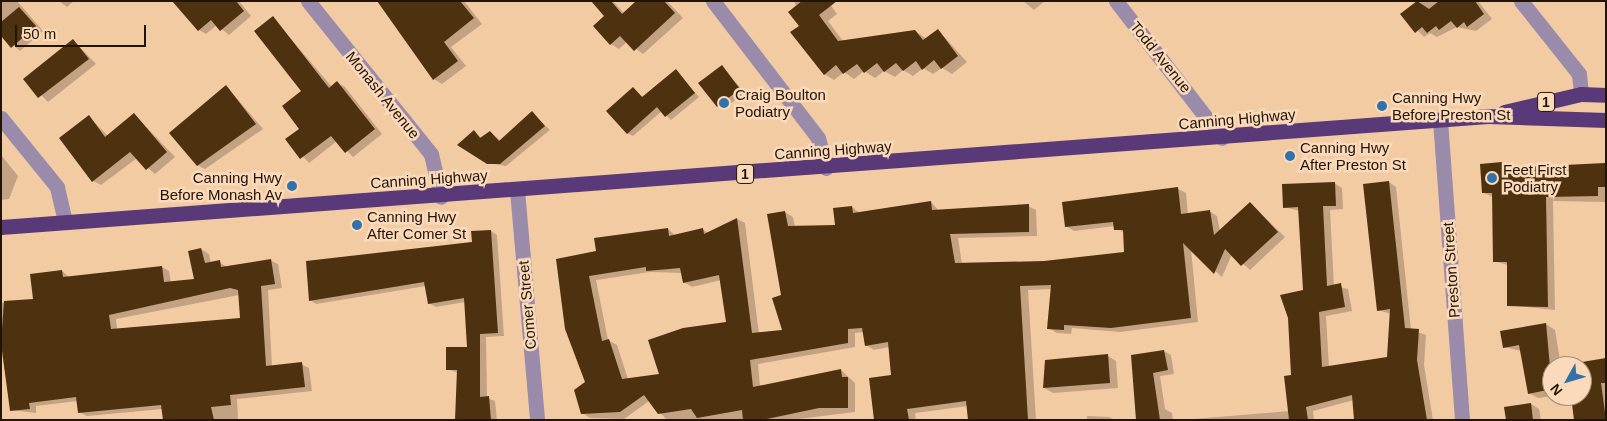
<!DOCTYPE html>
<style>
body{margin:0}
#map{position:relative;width:1607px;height:421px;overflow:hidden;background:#f3cba3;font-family:Helvetica,sans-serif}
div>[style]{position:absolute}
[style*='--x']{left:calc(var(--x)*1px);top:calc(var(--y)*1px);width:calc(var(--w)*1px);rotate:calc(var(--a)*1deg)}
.shadow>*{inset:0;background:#0003}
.building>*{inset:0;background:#4e310e}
.minor>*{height:15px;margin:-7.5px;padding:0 7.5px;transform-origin:7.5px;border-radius:7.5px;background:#9b8bab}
.highway>*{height:15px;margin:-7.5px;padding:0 7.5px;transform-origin:7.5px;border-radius:7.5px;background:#5a3978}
.dots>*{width:14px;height:14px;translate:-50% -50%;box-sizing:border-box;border:2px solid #fadaba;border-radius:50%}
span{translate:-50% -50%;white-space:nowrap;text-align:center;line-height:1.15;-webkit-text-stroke:5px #fadaba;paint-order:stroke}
.shield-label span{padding:1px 4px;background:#fadaba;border:1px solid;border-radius:4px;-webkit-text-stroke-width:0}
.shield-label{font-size:14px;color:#221405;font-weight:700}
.street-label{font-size:15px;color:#221405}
.poi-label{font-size:15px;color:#221405}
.left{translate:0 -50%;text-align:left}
.right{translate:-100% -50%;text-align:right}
.frame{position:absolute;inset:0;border:2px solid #221405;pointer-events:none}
.north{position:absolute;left:1542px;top:356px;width:50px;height:50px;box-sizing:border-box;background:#fadaba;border:1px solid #a48b72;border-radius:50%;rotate:231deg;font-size:14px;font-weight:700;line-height:20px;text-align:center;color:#221405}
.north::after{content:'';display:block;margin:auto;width:18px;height:22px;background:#3272a9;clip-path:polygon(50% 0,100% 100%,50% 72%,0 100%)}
.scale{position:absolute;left:15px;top:25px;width:131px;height:22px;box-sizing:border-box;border:2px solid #221405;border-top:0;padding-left:6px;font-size:15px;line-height:18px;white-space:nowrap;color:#221405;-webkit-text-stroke:4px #fadaba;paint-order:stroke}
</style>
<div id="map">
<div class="shadow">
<div style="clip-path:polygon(1px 1px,17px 1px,43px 31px,20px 51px,1px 34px)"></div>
<div style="clip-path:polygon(59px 1px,74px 1px,67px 7px)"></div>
<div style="clip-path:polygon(183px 1px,239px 1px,251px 16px,229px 35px,217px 25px,206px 34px,199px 30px)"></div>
<div style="clip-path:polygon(379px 1px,464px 1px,482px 24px,451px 47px,466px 66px,442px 84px,434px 79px)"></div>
<div style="clip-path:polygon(601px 1px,613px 1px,624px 13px,637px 1px,667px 1px,683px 18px,643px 54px,627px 42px,619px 49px,611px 44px)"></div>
<div style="clip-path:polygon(794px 1px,828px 1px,837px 14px,828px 21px,843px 41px,915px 31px,927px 39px,938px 30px,967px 62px,952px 74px,942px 68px,933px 74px,923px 68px,913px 76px,903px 70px,895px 77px,884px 71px,875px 78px,864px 71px,854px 79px,844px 72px,834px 80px,824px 74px)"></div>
<div style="clip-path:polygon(1023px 1px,1045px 1px,1034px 10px)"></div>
<div style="clip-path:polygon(1419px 1px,1478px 1px,1492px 19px,1476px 31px,1457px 27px,1437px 37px,1430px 33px,1424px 37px,1402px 14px)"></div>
<div style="clip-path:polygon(273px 18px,332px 87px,337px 83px,345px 87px,382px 134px,353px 157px,337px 141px,309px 163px,287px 139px,301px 129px,303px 91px)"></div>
<div style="clip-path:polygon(73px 40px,96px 64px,48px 102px,25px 79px)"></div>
<div style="clip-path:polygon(722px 67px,745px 93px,723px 109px,718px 106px)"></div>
<div style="clip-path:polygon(676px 71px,699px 97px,671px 120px,662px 111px,633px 136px,627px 133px,634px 89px,643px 97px)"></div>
<div style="clip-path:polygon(226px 86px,263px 129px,205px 169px,197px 165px)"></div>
<div style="clip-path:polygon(532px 113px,550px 130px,506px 166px,488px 163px,474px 132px,482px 138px,490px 132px,501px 141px)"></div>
<div style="clip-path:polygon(134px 114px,175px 157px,155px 174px,137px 158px,101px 185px,93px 181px,89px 117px,108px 136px)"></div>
<div style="clip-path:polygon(1px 155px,18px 176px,9px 199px,1px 200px)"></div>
<div style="clip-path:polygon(1502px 164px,1509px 169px,1606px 165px,1606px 202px,1553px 201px,1555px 310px,1508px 305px,1508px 265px,1494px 261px,1493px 197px,1484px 193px)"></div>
<div style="clip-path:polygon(1389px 182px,1396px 187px,1411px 330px,1426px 335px,1424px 365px,1433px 420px,1355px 420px,1354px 400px,1313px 411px,1314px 420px,1181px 420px,1290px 411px,1304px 291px,1300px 211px,1284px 207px,1334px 183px,1342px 188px,1343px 209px,1330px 210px,1334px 286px,1348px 289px,1352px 311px,1326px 316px,1329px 367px,1388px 358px,1391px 314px,1378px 310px)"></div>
<div style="clip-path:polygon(evenodd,1178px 189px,1186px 193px,1188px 215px,1209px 211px,1217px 216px,1220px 231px,1250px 203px,1285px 237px,1250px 270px,1232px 254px,1222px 277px,1191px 249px,1198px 322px,1120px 332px,1072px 328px,1071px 334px,1057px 333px,1049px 328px,1052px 289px,1028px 290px,1036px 420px,971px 420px,968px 406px,915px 413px,916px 420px,878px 420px,893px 377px,889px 347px,874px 350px,866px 345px,864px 332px,855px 333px,855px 347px,758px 364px,760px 387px,841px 370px,855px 383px,855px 412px,790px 420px,667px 420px,649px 401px,624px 419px,590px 418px,582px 413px,587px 383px,567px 329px,598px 252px,596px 239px,668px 229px,676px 236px,703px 230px,709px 233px,737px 219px,745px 223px,759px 334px,784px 331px,785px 212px,793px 217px,795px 227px,836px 226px,852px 207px,860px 213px,931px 202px,939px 211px,1028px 206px,1036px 210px,1037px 236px,958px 238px,962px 264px,1044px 262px,1126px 253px,1125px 234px,1115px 226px,1074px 231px,1066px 226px,1178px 189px,650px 272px,682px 273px,684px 282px,692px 287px,721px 280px,727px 323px,661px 375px,628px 379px,617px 345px,608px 340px,596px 280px,650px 272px)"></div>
<div style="clip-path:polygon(491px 231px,497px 235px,504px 336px,486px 337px,487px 398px,495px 401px,497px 420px,456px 420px,458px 373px,448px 369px,468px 348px,465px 302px,436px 307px,429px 303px,426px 286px,316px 304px,310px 300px,473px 243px)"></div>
<div style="clip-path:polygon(evenodd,201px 249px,209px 254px,211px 263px,219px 262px,227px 267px,270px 260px,278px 264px,282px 288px,268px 290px,272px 367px,301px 364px,309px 368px,312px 391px,237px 399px,238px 420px,179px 420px,163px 409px,87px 416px,79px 412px,78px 401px,36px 406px,36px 413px,11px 410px,1px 347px,1px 303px,34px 300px,62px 271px,70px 278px,162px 267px,169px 271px,171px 283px,196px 280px,201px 249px,239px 295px,241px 319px,117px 329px,116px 319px,239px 295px)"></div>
<div style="clip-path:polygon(1546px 324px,1555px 330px,1561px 366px,1552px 366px,1552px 396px,1538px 398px,1529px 393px,1521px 351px,1504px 347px)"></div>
<div style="clip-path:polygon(1164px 351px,1171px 355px,1174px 374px,1160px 376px,1165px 409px,1172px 413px,1173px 420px,1137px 420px,1133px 356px)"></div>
<div style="clip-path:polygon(1108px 356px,1116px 361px,1118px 388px,1053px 393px,1044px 388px)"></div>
<div style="clip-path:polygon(1606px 360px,1606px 420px,1572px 396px,1582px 396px,1582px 366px,1562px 366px)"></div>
<div style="clip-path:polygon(1531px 404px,1539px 409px,1541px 420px,1507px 420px)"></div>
<div style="clip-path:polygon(1087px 416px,1109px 417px,1115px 420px,1087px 420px)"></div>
</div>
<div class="building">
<div style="clip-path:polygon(172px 1px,236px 1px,244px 11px,220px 31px,211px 20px,198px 31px)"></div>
<div style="clip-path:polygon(377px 1px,460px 1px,474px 18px,444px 42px,458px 61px,433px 80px)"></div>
<div style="clip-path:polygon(591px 1px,611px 1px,622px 14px,636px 1px,664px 1px,675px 13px,634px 51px,620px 36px,610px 45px,593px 26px,604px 16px)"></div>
<div style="clip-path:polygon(802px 1px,837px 1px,819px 15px,838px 41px,915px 30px,923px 40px,938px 29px,958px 56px,941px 69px,934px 60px,922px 70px,916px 61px,903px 71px,896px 63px,884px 72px,877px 63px,864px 73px,857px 64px,843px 74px,836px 65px,824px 75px,790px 32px,799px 26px,788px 12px)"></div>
<div style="clip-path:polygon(1417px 1px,1429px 9px,1439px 1px,1475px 1px,1484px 14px,1467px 27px,1464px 22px,1457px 28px,1451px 21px,1439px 30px,1436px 26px,1427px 33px,1422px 27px,1415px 33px,1400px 14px)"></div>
<div style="clip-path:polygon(19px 7px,36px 26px,11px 48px,1px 36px,1px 22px)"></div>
<div style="clip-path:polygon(273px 16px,329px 88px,337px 81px,375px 129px,345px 153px,331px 136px,300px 159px,285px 139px,299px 129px,282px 106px,301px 91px,254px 31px)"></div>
<div style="clip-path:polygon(73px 39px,89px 59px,38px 98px,23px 79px)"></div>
<div style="clip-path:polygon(722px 65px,740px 89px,717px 107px,698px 83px)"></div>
<div style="clip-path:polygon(676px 69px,695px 93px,665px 117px,657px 107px,627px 134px,606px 111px,633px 87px,642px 97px)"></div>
<div style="clip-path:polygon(226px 85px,256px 124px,197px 166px,169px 133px)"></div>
<div style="clip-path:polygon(532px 111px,545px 126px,500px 164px,487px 164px,457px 145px,474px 130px,480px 138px,490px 131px,499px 141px)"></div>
<div style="clip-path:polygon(134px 113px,167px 152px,146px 170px,130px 152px,92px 182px,59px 138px,89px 115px,105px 137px)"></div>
<div style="clip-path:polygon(1502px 162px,1502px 168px,1605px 163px,1606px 187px,1598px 187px,1598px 196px,1546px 197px,1548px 307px,1507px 306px,1507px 262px,1493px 262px,1492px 193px,1482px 193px,1480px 164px)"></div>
<div style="clip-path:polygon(1389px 181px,1405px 328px,1419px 329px,1417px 360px,1427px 420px,1354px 420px,1352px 395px,1306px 407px,1308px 420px,1289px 420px,1284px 376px,1291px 375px,1288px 318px,1280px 295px,1303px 290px,1298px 207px,1283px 208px,1282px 184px,1335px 182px,1336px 206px,1323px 206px,1327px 286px,1341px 283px,1345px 307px,1319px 312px,1322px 367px,1387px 357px,1390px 309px,1377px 311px,1363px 184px)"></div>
<div style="clip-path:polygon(evenodd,1178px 187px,1181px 214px,1210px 210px,1214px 235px,1250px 202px,1278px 232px,1241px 266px,1225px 249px,1214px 274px,1183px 243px,1191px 318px,1111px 328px,1064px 325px,1064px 330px,1047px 329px,1051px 285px,1020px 286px,1028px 420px,968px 420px,966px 401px,907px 409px,909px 420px,874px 420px,869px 378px,891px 375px,888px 342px,865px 346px,862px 328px,848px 329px,848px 343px,750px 360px,753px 387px,841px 369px,842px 377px,848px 377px,848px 408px,819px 408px,762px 420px,743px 420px,742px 410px,697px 418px,691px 409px,658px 414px,644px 395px,620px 412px,581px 414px,574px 390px,585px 382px,565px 329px,556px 259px,596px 251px,594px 238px,668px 228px,669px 236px,703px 228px,704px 234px,737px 218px,752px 333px,782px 330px,772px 298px,781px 295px,767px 214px,785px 211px,788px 226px,835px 225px,833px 208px,852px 206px,853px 213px,931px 201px,932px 210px,1029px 204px,1029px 232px,950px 234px,955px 263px,1044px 261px,1124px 252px,1123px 230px,1114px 230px,1113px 222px,1065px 227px,1062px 202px,1178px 187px,646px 267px,646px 271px,680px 268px,683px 283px,719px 275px,726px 322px,683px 328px,648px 340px,659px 374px,622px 379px,609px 339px,602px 341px,589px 276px,646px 267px)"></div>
<div style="clip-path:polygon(491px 230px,498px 333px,480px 334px,480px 397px,489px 396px,491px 420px,455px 420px,457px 370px,446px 370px,446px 347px,467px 347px,464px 298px,428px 304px,424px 282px,309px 301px,306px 261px,472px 242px,471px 231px)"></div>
<div style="clip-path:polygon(evenodd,201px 248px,205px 263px,220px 260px,221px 267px,271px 259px,275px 284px,261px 286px,266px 366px,302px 362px,305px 387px,230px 395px,231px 405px,211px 407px,214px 420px,163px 420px,161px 405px,78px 413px,76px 397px,29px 403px,30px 409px,10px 411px,1px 343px,4px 301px,33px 299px,30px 274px,62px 270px,63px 277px,162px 266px,164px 282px,194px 279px,188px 251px,201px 248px,230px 288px,238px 290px,240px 318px,111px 329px,109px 315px,230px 288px)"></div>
<div style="clip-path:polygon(1546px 323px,1552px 389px,1528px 394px,1519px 345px,1503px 348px,1500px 331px)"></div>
<div style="clip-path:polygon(1164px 350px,1168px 370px,1153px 373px,1160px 420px,1136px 420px,1131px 355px)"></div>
<div style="clip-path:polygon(1108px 354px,1110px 383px,1043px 388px,1045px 360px)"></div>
<div style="clip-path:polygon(1606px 358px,1606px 383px,1601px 383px,1606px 420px,1574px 420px,1571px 396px,1582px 396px,1582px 362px)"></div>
<div style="clip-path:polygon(1531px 403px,1533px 420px,1506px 420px,1504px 407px)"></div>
</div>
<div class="minor">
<div style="--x:308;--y:1;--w:196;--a:51.2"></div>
<div style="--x:431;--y:154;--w:44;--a:76.9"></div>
<div style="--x:713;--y:1;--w:173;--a:52.5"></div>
<div style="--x:818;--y:138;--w:31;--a:75"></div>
<div style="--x:1116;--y:1;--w:173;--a:52.3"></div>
<div style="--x:1521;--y:1;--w:93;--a:51.5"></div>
<div style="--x:1579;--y:74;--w:20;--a:84"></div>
<div style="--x:1;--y:118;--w:89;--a:50.9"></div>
<div style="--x:57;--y:187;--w:36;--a:77"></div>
<div style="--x:1440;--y:120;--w:301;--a:85.8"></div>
<div style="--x:517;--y:190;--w:231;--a:85"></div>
</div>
<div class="highway">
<div style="--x:1504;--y:112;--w:79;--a:-13.2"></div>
<div style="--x:1581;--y:94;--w:25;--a:2"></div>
<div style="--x:1;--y:227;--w:1491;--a:-4.27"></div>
<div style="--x:1488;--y:116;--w:118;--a:1.9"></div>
</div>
<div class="dots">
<div style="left:724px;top:103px;background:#3272a9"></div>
<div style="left:1382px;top:106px;background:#3272a9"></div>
<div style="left:1290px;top:156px;background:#3272a9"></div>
<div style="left:1492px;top:178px;background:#3272a9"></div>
<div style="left:292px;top:186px;background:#3272a9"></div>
<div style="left:357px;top:225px;background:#3272a9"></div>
</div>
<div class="shield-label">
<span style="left:1546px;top:102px">1</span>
<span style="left:745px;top:174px">1</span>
</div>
<div class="street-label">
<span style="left:1161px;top:57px;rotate:51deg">Todd Avenue</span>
<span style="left:383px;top:95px;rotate:51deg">Monash Avenue</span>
<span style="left:1237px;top:119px;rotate:-5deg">Canning Highway</span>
<span style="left:833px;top:150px;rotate:-4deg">Canning Highway</span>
<span style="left:429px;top:179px;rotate:-4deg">Canning Highway</span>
<span style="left:1451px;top:270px;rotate:-94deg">Preston Street</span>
<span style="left:527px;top:305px;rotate:-95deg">Comer Street</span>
</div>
<div class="poi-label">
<span class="left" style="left:735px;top:103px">Craig Boulton<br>Podiatry</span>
<span class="left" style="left:1392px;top:106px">Canning Hwy<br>Before Preston St</span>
<span class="left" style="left:1300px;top:156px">Canning Hwy<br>After Preston St</span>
<span class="left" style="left:1503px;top:178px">Feet First<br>Podiatry</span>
<span class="right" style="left:282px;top:186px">Canning Hwy<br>Before Monash Av</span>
<span class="left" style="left:367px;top:225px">Canning Hwy<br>After Comer St</span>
</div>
<div class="frame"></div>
<div class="north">N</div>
<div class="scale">50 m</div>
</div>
